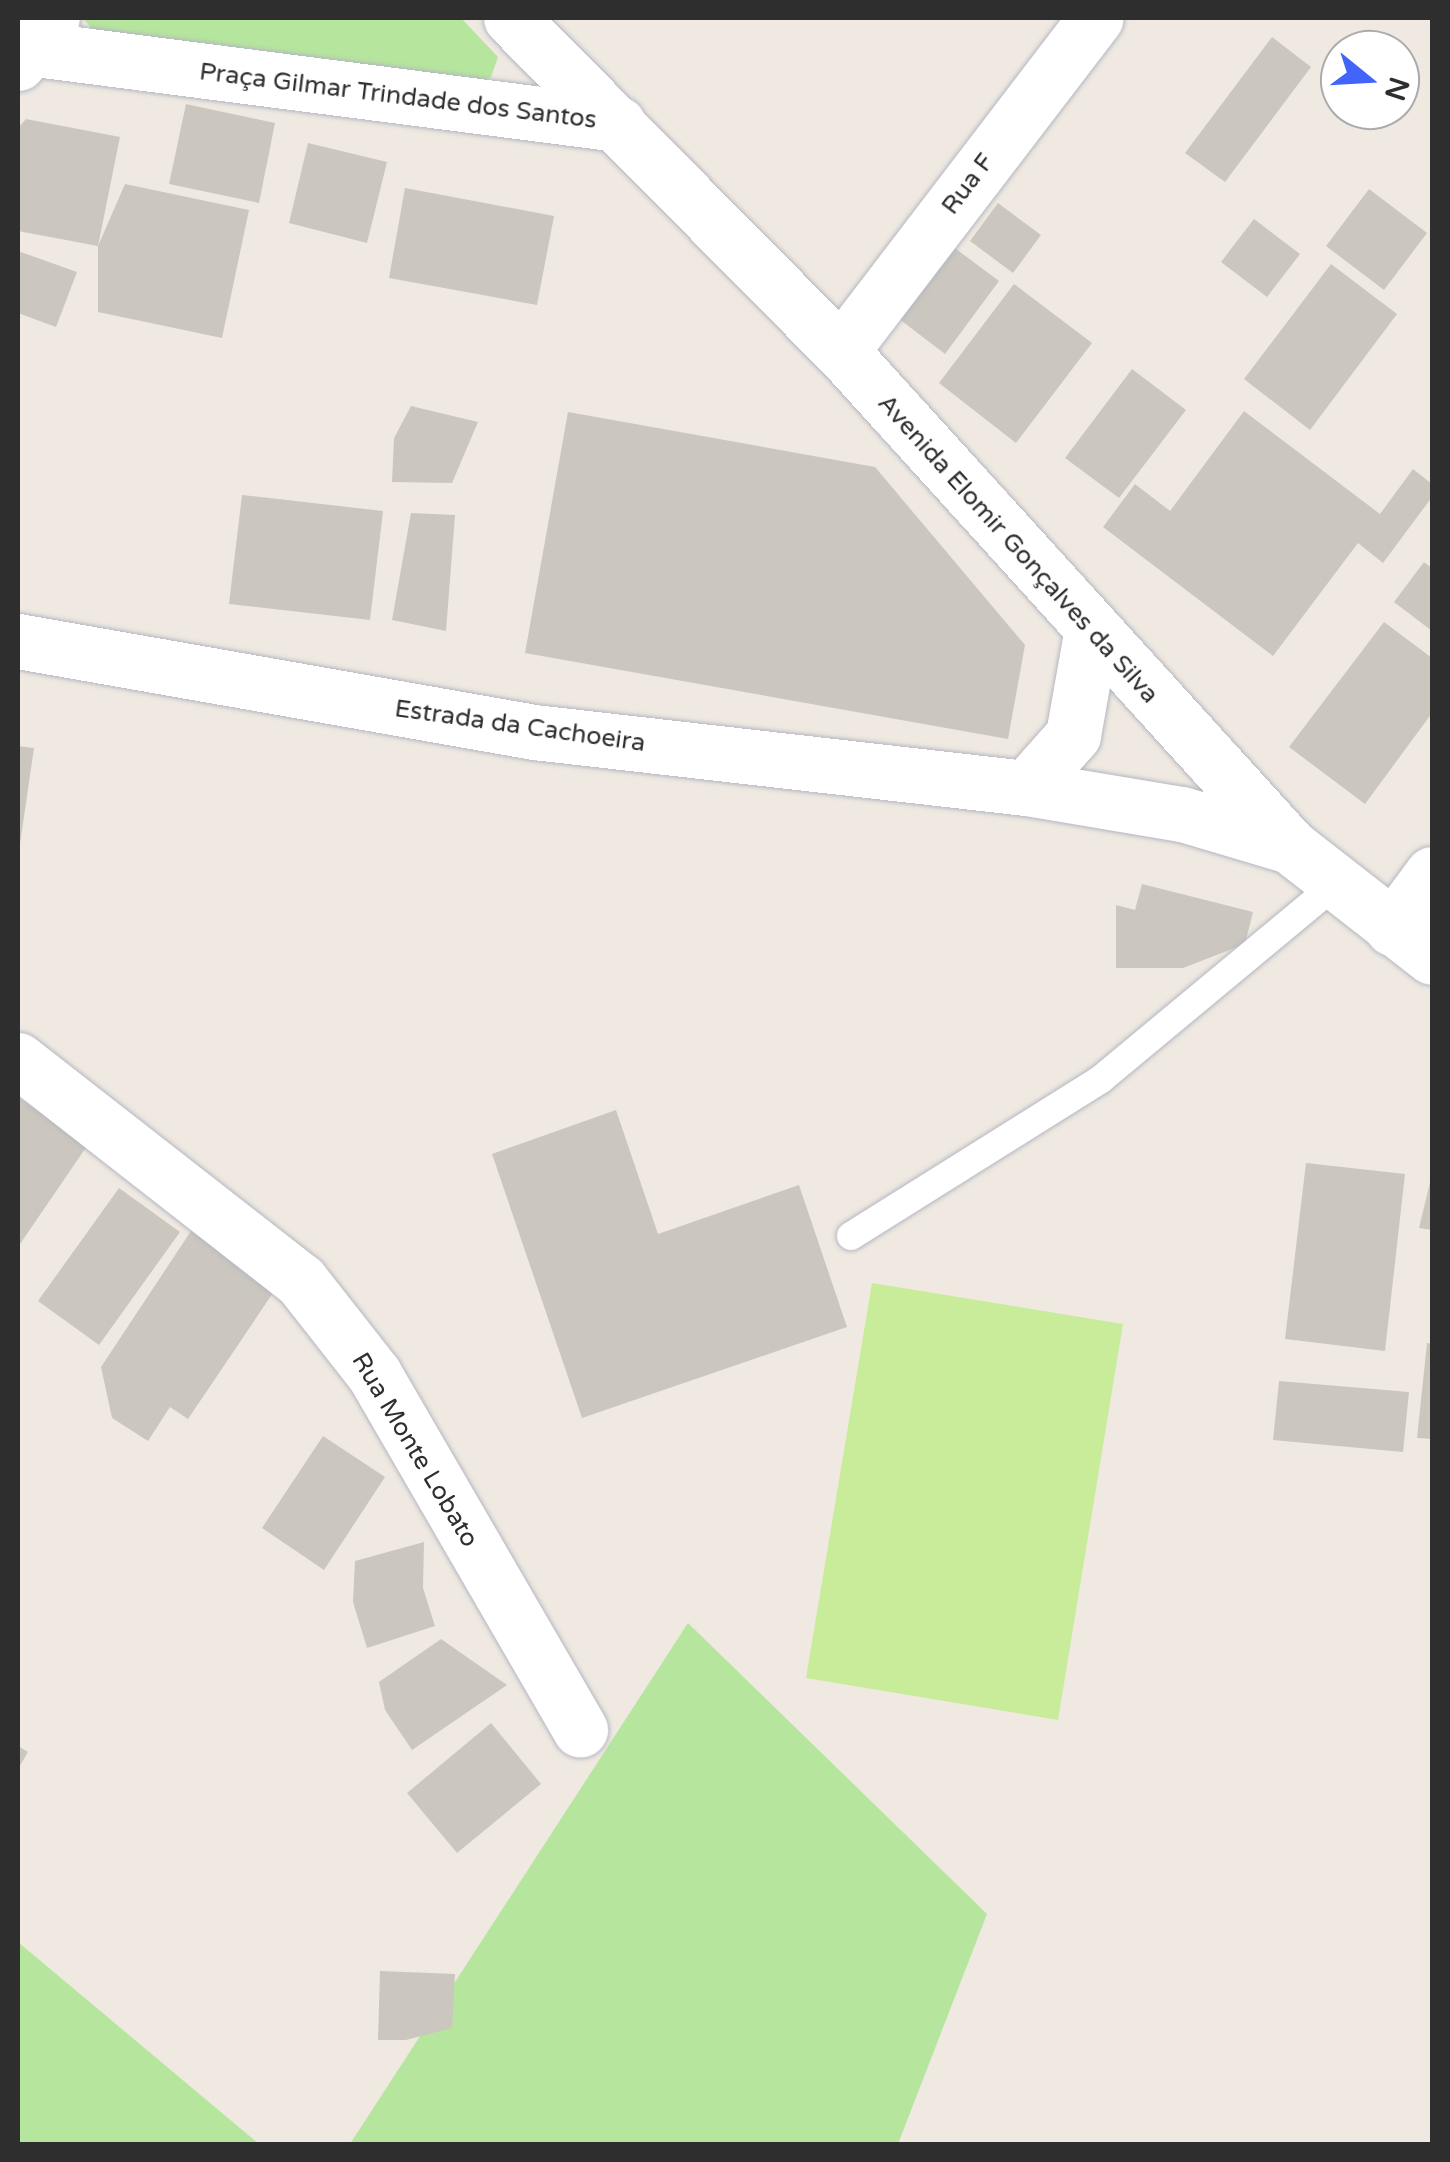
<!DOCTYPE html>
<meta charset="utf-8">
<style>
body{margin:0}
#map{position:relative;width:1450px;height:2162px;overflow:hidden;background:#efe9e1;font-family:"Varela Round",sans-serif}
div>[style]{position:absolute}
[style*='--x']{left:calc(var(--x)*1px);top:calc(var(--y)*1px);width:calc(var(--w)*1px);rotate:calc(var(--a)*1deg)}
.green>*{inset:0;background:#b6e59e}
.pitch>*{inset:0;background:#c9ec9a}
.building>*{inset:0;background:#cbc7bf}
.roads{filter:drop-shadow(0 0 2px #b4b7c1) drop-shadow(0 0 2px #b4b7c1)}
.lane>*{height:28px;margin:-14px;padding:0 14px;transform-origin:14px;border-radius:14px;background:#fff}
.street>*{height:55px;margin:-27.5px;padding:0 27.5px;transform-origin:27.5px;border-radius:27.5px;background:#fff}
.secondary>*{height:55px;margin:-27.5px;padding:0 27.5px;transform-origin:27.5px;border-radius:27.5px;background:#fff}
span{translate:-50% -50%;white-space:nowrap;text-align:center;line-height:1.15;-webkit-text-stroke:8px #fff;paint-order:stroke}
.street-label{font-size:25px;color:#2e2e2e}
.frame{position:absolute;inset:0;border:20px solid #2e2e2e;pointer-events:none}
.north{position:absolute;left:1320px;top:30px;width:100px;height:100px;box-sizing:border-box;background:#fff;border:2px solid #ababab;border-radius:50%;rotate:108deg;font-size:28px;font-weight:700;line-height:40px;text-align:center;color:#2e2e2e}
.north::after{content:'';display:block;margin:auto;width:35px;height:45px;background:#4264fb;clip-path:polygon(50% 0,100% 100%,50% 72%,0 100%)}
</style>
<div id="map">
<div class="green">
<div style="clip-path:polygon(83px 18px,461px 18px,498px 57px,491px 77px,471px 85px,92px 29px)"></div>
<div style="clip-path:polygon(688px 1623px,987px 1914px,898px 2144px,350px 2144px)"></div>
<div style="clip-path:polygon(18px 1942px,259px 2144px,18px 2144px)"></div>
</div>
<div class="pitch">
<div style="clip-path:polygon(872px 1283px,1123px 1324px,1058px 1720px,806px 1678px)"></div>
</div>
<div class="building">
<div style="clip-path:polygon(1272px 37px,1311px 67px,1225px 182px,1185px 153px)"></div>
<div style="clip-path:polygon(186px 104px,275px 123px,259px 203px,169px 184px)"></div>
<div style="clip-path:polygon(26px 119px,120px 137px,98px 246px,125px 184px,249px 210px,222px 338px,98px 312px,98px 246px,18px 231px,18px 128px)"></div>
<div style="clip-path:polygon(308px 143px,387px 162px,367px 243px,289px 223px)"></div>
<div style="clip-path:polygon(405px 188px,554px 216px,537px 305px,389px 278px)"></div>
<div style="clip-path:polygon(1369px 189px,1427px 233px,1384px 290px,1326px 246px)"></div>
<div style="clip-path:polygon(998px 203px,1041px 235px,1013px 273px,970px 241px)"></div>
<div style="clip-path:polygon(1254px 219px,1300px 254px,1267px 297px,1221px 262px)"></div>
<div style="clip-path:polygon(948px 243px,999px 281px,945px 354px,894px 315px)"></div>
<div style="clip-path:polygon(18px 251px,77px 272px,56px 327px,18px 313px)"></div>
<div style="clip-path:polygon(1331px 264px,1397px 314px,1310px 430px,1244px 379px)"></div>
<div style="clip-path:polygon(1014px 284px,1092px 343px,1016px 443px,939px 383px)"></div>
<div style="clip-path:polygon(1132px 369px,1186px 410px,1119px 498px,1065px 458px)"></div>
<div style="clip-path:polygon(411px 406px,478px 422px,452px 483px,392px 482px,394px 438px)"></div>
<div style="clip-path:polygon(1244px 411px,1380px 514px,1413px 469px,1432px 484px,1432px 497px,1383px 563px,1358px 543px,1273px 656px,1103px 527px,1135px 484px,1170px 511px)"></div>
<div style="clip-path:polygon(568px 412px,875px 467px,1025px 645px,1008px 739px,525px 653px)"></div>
<div style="clip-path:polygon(242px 495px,383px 511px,370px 620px,229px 604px)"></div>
<div style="clip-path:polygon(411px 513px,455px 515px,446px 631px,392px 620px)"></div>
<div style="clip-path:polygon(1424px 562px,1432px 568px,1432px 631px,1394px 602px)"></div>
<div style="clip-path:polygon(1384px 622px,1432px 658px,1432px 713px,1365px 804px,1289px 747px)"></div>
<div style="clip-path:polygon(18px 746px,34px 748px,20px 844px,18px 844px)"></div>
<div style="clip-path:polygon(1142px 884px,1253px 912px,1245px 944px,1183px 968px,1116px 968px,1116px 905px,1135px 910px)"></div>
<div style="clip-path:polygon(18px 1097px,87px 1146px,18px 1247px)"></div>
<div style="clip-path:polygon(616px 1110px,658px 1234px,799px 1185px,847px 1327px,582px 1418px,492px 1154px)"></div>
<div style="clip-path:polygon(1306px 1163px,1405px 1174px,1385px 1351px,1285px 1339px)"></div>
<div style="clip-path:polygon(1432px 1174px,1432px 1230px,1419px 1228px)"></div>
<div style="clip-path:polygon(119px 1188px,180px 1232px,99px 1345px,38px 1301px)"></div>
<div style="clip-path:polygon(191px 1231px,277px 1287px,188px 1419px,170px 1407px,148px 1441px,112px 1418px,101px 1367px)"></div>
<div style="clip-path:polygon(1427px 1343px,1432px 1344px,1432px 1439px,1417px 1438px)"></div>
<div style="clip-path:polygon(1279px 1381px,1409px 1392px,1403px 1452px,1273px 1440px)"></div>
<div style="clip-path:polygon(323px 1436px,385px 1477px,324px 1570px,262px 1528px)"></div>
<div style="clip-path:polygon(424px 1542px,423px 1588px,435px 1626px,367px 1648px,353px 1602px,355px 1561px)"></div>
<div style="clip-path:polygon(441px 1639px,507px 1685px,412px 1750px,385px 1710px,379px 1682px)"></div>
<div style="clip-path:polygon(491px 1723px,541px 1784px,457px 1853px,407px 1793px)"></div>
<div style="clip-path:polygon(18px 1746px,28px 1752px,18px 1769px)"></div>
<div style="clip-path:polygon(380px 1971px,455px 1974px,452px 2028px,406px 2040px,378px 2040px)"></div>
</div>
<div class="roads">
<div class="lane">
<div style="--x:851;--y:1236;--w:295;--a:-32.1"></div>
<div style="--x:1101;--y:1079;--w:308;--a:-39.7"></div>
</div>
<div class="street">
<div style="--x:511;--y:18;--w:469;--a:45.3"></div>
<div style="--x:841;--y:351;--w:668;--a:47.79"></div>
<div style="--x:28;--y:48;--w:595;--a:7.34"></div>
<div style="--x:841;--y:351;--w:419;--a:-52.6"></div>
<div style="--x:1392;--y:928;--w:67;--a:-53.5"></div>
<div style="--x:18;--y:1060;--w:359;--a:38"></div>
<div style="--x:301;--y:1281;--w:118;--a:51.9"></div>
<div style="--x:374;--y:1374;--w:411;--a:59.9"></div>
</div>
<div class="secondary">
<div style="--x:18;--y:63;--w:56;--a:-52.9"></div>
<div style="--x:18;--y:641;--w:524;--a:10"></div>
<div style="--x:534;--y:732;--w:495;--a:6.5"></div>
<div style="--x:1026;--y:788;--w:158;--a:9.5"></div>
<div style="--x:1182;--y:814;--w:113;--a:16.5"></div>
<div style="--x:1290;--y:846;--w:180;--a:38"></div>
<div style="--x:1026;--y:788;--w:71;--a:-48.4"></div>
<div style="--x:1073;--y:735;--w:103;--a:-79.9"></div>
</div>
</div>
<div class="street-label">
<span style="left:398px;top:96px;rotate:7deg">Praça Gilmar Trindade dos Santos</span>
<span style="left:968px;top:184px;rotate:-53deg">Rua F</span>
<span style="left:1018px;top:549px;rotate:48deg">Avenida Elomir Gonçalves da Silva</span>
<span style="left:520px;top:726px;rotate:8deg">Estrada da Cachoeira</span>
<span style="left:415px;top:1450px;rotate:59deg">Rua Monte Lobato</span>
</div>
<div class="frame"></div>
<div class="north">N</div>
</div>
